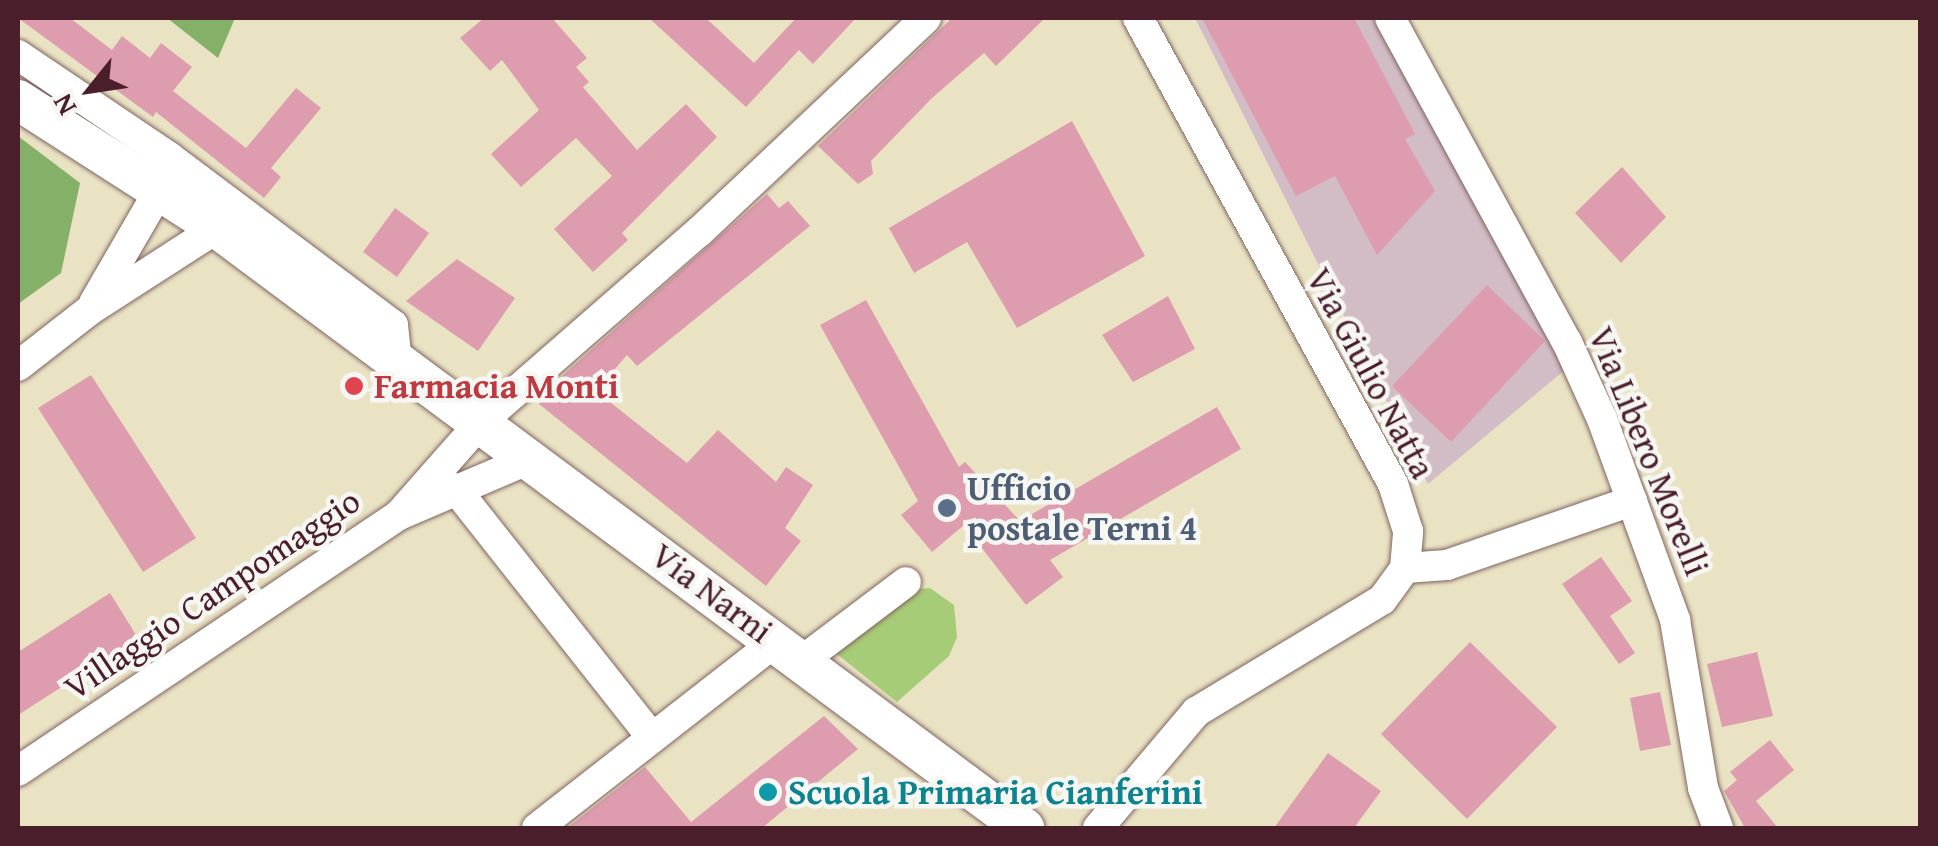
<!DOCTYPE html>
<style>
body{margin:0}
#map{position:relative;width:1938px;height:846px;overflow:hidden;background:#e9e3c4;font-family:"Gentium Book Plus",serif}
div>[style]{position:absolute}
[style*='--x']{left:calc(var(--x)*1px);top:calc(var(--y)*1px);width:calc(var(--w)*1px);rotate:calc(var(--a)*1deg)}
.industrial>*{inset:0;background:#d2bdc6}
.green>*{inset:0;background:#a7cc77}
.forest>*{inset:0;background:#85b068}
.building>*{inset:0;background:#dd9daf}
.roads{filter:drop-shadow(0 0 2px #826461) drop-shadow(0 0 2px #826461)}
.minor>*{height:30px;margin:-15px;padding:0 15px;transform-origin:15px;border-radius:15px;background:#fff}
.major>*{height:40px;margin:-20px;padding:0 20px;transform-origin:20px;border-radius:20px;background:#fff}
.dots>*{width:28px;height:28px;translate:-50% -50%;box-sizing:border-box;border:5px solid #f6f6f2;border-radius:50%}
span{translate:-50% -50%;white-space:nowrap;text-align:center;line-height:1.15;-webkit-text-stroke:9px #f6f6f2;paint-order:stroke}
.street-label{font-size:35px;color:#4a1f2b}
.health-label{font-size:35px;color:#be3a42;font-weight:700}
.left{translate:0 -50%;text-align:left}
.service-label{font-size:35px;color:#4e5e75;font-weight:700}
.culture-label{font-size:35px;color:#0d838f;font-weight:700}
.frame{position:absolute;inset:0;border:20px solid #4a1f2b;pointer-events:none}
.north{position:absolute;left:40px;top:40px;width:100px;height:100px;-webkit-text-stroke:8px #f6f6f2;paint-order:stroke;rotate:240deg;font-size:28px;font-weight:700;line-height:40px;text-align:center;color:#4a1f2b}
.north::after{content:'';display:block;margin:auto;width:35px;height:45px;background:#4a1f2b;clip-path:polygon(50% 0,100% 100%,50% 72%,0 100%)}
</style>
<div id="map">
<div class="industrial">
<div style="clip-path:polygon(1195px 18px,1384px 18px,1566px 369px,1428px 484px)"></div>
</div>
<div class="green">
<div style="clip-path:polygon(930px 588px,954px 605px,957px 637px,949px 656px,897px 702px,828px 647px,918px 589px)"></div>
</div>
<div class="forest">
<div style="clip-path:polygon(167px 18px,235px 18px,218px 58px)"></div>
<div style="clip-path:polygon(18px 136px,80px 183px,61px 273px,18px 304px)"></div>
</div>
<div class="building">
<div style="clip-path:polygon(18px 18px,70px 18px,112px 50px,122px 36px,150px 58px,161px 43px,192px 67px,173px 91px,246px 148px,296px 88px,321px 108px,271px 168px,281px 177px,264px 198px,156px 112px,153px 117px)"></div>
<div style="clip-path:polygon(484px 18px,552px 18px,587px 58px,576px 67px,589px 82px,583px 87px,637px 150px,686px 104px,717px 137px,622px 233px,628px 240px,593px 272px,554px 229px,612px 176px,576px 138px,521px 187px,491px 154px,539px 110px,502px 60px,490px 71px,460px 38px)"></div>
<div style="clip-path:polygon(649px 18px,706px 18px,754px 63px,796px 18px,856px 18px,813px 64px,799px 50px,746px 107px)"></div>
<div style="clip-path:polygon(952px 18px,1045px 18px,996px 66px,984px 53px,932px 98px,871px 161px,873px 174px,858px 184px,818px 146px)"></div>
<div style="clip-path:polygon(1202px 18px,1354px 18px,1415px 134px,1405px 139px,1435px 191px,1377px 255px,1335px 176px,1296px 196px)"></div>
<div style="clip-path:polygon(1072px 121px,1145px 256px,1017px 328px,967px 242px,914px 273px,889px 228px)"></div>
<div style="clip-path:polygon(1622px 167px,1666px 217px,1621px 263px,1575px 213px)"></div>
<div style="clip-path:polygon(767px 194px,779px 208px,788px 201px,810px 226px,637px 366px,627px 355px,596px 391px,687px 463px,718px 430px,776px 482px,786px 467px,813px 485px,785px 528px,801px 541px,766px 586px,539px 404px,553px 384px)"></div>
<div style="clip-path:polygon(395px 208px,429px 233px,397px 277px,363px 252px)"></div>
<div style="clip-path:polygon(457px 259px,515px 298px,478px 351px,406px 301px)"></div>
<div style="clip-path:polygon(1487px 285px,1545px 341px,1451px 442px,1392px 386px)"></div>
<div style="clip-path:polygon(1168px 296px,1195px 349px,1133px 382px,1102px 335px)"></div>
<div style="clip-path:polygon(866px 300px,959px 467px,965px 462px,1020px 521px,1217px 407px,1241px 449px,1050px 560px,1063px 577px,1026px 605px,964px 525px,932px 552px,901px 515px,918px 501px,820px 325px)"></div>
<div style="clip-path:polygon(91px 375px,196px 538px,143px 572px,38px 408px)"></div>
<div style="clip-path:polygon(1601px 557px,1632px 601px,1610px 616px,1635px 653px,1619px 664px,1562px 584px)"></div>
<div style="clip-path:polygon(110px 593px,138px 638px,18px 715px,18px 652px)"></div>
<div style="clip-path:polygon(1470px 642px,1557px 727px,1467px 819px,1381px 734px)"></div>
<div style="clip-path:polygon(1757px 652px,1773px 716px,1722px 727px,1707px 664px)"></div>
<div style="clip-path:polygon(1660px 692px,1671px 745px,1640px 751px,1630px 698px)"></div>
<div style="clip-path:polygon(824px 716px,858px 749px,762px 828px,567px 828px,645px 767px,691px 822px)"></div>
<div style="clip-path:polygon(1770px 740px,1794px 770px,1756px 801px,1778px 828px,1745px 828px,1724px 791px,1737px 780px,1730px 772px)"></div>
<div style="clip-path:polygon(1328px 753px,1381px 791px,1354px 828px,1274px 828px)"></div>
</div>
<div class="roads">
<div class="minor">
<div style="--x:1390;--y:18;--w:369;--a:61.4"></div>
<div style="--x:1567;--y:342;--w:85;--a:65.6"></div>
<div style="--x:1602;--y:419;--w:214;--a:70"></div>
<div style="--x:1675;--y:620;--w:170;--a:80.5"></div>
<div style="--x:1703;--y:788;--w:43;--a:69.4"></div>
<div style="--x:18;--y:55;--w:182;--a:34"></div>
<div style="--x:169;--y:157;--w:280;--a:36.9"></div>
<div style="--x:393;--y:325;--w:36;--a:84"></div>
<div style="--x:94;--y:303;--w:129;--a:-59.9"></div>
<div style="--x:18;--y:366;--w:91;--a:-37.9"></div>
<div style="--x:90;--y:310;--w:151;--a:-32.8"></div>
<div style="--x:455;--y:488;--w:318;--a:51.7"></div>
<div style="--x:399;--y:515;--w:125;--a:-48.6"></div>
<div style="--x:482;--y:421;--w:288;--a:-41.1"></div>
<div style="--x:699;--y:232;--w:312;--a:-43.3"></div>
<div style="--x:1405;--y:568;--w:42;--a:-4.1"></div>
<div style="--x:1447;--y:565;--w:196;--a:-19.1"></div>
<div style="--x:803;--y:660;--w:129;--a:-37.1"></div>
<div style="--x:18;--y:771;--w:459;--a:-33.9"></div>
<div style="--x:399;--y:515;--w:145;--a:-23.2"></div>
<div style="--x:537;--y:828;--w:303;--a:-38"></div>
<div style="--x:1098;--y:828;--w:152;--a:-49.8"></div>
<div style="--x:1196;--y:712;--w:217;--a:-31.1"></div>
<div style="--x:1382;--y:600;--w:39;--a:-54"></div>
<div style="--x:1405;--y:568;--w:37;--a:-85"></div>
<div style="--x:1408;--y:531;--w:49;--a:-107.7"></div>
<div style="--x:1393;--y:484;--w:531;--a:-118.69"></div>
</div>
<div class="major">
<div style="--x:18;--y:100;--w:237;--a:32.7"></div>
<div style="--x:217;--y:228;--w:1006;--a:36.63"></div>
</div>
</div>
<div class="dots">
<div style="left:354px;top:386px;background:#e0444e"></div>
<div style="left:947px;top:508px;background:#5c6f8a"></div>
<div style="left:768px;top:792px;background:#0f9aa8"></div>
</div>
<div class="street-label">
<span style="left:1371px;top:373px;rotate:62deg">Via Giulio Natta</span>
<span style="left:1649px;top:451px;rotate:68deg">Via Libero Morelli</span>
<span style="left:712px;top:593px;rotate:37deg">Via Narni</span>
<span style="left:212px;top:594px;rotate:-34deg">Villaggio Campomaggio</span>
</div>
<div class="health-label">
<span class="left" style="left:374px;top:386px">Farmacia Monti</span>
</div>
<div class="service-label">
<span class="left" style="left:967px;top:508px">Ufficio<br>postale Terni 4</span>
</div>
<div class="culture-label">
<span class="left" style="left:788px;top:792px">Scuola Primaria Cianferini</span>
</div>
<div class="frame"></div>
<div class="north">N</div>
</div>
